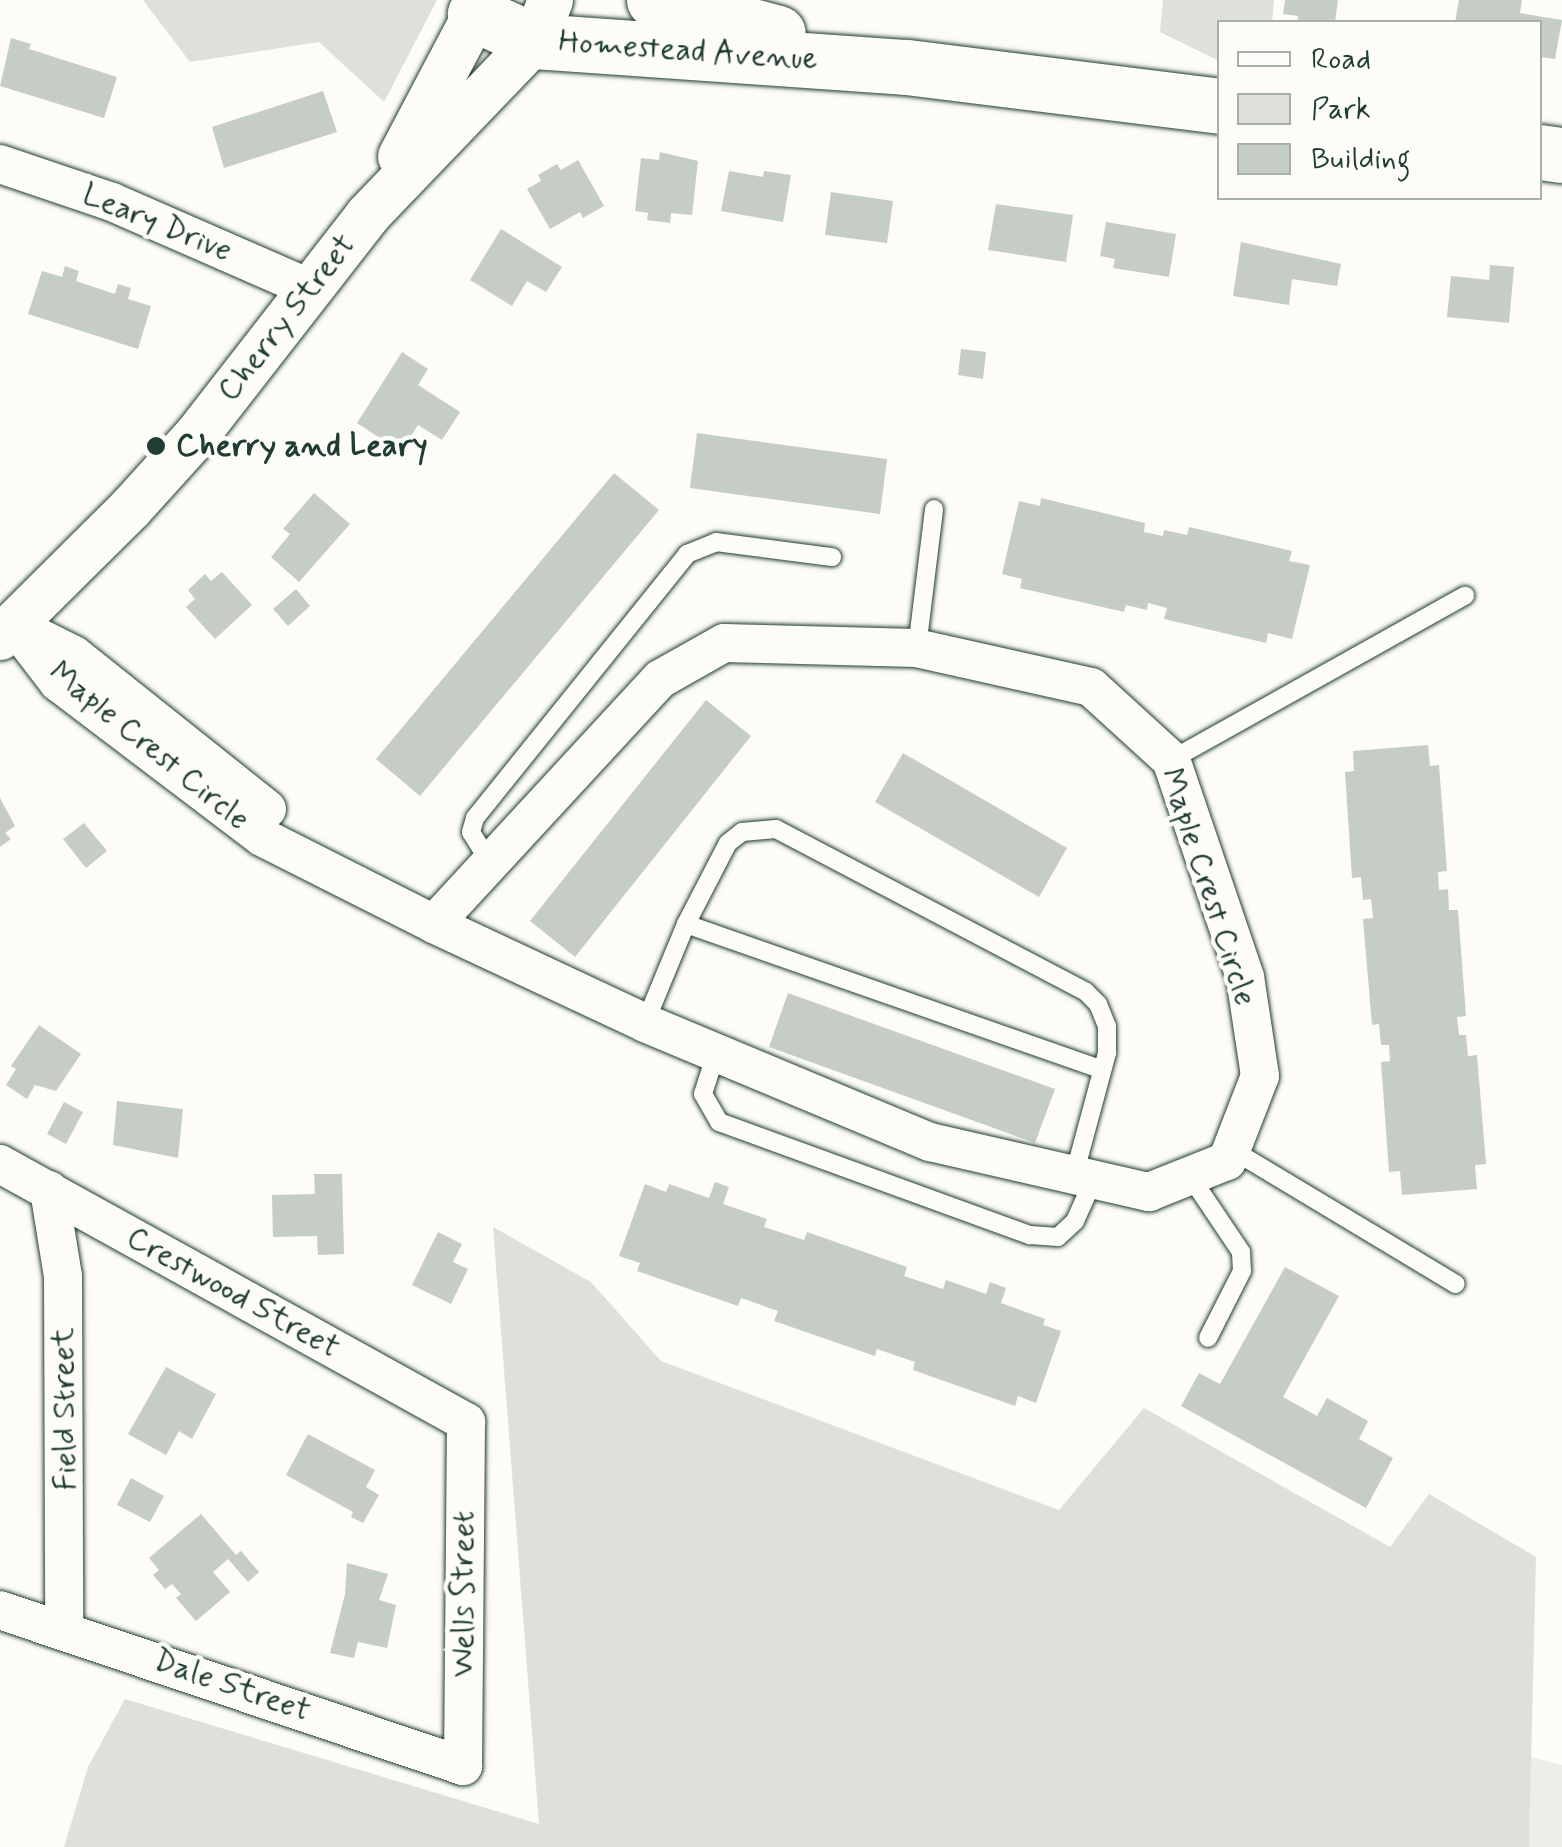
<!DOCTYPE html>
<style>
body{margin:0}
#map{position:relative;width:1562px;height:1847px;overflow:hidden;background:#fdfcf7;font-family:Mynerve,sans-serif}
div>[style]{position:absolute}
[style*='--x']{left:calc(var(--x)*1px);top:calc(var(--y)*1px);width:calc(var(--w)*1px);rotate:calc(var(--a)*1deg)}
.built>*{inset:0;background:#eceee9}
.green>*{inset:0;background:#dde0db}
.building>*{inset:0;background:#c6cdc7}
.roads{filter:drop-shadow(0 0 2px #1f3d34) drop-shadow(0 0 2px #1f3d34)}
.service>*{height:18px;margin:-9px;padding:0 9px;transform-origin:9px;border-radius:9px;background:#fdfcf7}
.minor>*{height:38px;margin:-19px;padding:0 19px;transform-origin:19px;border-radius:19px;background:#fdfcf7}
.tertiary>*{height:45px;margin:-22.5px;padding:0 22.5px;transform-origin:22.5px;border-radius:22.5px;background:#fdfcf7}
.primary>*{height:55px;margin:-27.5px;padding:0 27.5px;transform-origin:27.5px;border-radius:27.5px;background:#fdfcf7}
.dots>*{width:28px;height:28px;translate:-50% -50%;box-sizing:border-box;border:5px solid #fdfcf7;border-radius:50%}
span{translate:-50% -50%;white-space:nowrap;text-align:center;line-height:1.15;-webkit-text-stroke:9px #fdfcf7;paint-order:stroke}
.street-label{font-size:32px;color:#1f3d34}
.poi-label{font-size:32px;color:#1f3d34;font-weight:700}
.left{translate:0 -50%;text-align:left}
.legend{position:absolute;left:1217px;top:20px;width:325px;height:180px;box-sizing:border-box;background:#fdfcf7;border:2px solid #a4b0a9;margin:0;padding:12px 18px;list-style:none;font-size:30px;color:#1f3d34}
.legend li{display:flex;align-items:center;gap:20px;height:50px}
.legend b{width:50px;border:2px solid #a4b0a9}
</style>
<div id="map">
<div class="built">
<div style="clip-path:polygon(1531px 1757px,1562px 1765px,1562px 1847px,1529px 1847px)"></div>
</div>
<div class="green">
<div style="clip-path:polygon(143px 0,437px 0,384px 102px,319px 42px,190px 62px)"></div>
<div style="clip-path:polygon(1163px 0,1274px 0,1272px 22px,1220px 22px,1217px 60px,1160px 32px)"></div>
<div style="clip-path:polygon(493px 1227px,591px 1282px,661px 1361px,1059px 1510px,1144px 1408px,1390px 1547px,1429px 1494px,1536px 1557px,1529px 1847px,64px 1847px,88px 1767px,125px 1699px,539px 1824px)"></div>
</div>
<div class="building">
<div style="clip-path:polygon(1285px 0,1338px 0,1335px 22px,1297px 22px,1298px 16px,1283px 14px)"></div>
<div style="clip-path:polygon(1459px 0,1522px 0,1520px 13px,1562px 20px,1555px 59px,1540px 57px,1540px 22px,1455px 22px)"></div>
<div style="clip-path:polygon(11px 38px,31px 44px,29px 49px,117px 77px,104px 118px,0 86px)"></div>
<div style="clip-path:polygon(323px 91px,337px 132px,224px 168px,212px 127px)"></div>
<div style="clip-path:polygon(660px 152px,698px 161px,692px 215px,671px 213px,670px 223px,647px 220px,648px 213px,635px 211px,641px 158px,659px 160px)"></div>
<div style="clip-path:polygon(578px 160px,604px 206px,583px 218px,580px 212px,550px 229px,527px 189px,541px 181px,538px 175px,557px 164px,561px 170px)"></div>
<div style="clip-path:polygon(729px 171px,763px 177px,764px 171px,791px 175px,783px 222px,721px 211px)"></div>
<div style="clip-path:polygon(831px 192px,893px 201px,887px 243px,825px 235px)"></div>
<div style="clip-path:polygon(996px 204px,1073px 215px,1066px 262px,988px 250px)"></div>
<div style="clip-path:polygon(1106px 222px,1176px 234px,1169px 277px,1113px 268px,1115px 259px,1100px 256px)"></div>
<div style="clip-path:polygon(501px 229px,562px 267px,546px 292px,527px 281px,512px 306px,470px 280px)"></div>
<div style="clip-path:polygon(1241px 242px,1341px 264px,1337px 286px,1292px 279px,1289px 305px,1233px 296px)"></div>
<div style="clip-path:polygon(1490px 265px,1514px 267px,1509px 323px,1447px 317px,1451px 276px,1489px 280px)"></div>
<div style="clip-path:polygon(65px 266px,79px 271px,76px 281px,115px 294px,118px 284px,131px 288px,128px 299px,151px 306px,138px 349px,28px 314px,42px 271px,62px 277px)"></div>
<div style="clip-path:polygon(961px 349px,986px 352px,983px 379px,958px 375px)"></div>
<div style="clip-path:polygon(402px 352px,428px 369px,418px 385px,460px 412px,442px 440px,418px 425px,401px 452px,357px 423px)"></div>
<div style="clip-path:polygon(697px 433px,887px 459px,880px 514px,690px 488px)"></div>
<div style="clip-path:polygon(614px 473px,659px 510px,420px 796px,376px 759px)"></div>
<div style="clip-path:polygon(314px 493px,350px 524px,299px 582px,271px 557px,290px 534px,283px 529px)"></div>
<div style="clip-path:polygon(1041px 498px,1145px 523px,1144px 532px,1163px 536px,1164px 530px,1187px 535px,1189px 527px,1292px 551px,1289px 561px,1310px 565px,1292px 639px,1268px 633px,1266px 643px,1164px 619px,1167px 608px,1148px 603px,1147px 610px,1126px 605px,1124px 612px,1020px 588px,1022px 579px,1002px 574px,1019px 501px,1040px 506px)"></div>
<div style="clip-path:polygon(222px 572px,252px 605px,215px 639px,186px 607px,195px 599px,188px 590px,205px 574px,211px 581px)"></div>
<div style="clip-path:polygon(296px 589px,310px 606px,288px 626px,273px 609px)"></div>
<div style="clip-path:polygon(706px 700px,751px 736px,575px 957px,530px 921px)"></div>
<div style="clip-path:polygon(1428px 745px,1430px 766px,1439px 765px,1447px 871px,1438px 872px,1439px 890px,1448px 889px,1449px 910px,1458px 910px,1466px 1016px,1457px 1017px,1459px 1035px,1466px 1035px,1468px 1056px,1477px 1055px,1486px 1164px,1475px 1165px,1477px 1189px,1402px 1195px,1400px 1171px,1389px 1172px,1381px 1062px,1390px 1061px,1389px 1045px,1381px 1045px,1379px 1024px,1372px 1025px,1363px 919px,1373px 918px,1371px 899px,1363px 900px,1361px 877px,1352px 878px,1345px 772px,1354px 771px,1353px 751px)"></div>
<div style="clip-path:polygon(903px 753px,1067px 848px,1039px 897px,875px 802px)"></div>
<div style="clip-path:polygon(0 798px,15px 826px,5px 833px,11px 839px,0 847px)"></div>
<div style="clip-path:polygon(84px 823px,107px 851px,86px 868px,63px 839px)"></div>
<div style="clip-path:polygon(788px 993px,1055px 1089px,1035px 1143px,769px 1047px)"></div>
<div style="clip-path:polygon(39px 1025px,81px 1054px,56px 1091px,35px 1085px,27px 1099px,6px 1085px,16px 1069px,11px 1066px)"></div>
<div style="clip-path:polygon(117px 1101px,183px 1109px,178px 1158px,113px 1145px)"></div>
<div style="clip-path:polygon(64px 1102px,83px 1112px,66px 1144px,47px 1134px)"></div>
<div style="clip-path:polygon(314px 1174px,342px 1174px,344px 1254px,318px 1255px,317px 1236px,273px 1237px,272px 1195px,315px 1194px)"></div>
<div style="clip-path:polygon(715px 1182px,729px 1187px,723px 1204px,767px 1219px,764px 1227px,804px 1240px,807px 1232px,907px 1267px,904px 1276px,943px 1289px,946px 1280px,986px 1294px,990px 1282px,1006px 1288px,1001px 1303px,1045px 1319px,1043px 1325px,1061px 1331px,1036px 1403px,1018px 1396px,1015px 1406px,913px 1370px,915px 1362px,877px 1349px,875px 1356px,774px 1321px,778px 1311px,741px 1298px,738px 1306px,637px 1271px,640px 1263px,619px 1256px,645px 1184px,666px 1192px,669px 1184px,709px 1198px)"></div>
<div style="clip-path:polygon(438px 1232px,462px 1244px,453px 1262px,468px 1269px,451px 1304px,412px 1285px)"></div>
<div style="clip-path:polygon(1285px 1267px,1339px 1296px,1283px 1397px,1317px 1416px,1327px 1398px,1368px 1421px,1359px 1439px,1393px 1458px,1366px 1508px,1181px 1406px,1199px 1373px,1220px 1384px)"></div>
<div style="clip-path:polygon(166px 1367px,216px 1394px,192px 1439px,179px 1431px,166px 1455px,128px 1434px)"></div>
<div style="clip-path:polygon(308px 1434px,375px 1470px,366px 1487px,379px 1495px,363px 1523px,351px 1517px,353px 1512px,286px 1475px)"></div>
<div style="clip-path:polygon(131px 1478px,164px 1496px,150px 1522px,117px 1505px)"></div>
<div style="clip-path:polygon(201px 1514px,236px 1555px,241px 1551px,259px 1572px,248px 1582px,228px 1559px,213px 1572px,230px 1592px,196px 1621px,176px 1598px,181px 1594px,172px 1584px,165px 1589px,153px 1575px,159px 1570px,149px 1558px)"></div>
<div style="clip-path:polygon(347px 1563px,388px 1574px,379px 1600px,396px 1605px,387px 1648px,358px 1642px,354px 1658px,330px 1653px,345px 1594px)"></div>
</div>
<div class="roads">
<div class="service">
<div style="--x:917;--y:648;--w:140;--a:-83"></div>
<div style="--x:1171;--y:760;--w:337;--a:-29.2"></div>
<div style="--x:489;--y:861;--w:34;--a:-122"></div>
<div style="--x:471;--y:832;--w:15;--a:-74"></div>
<div style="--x:475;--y:818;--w:339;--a:-51.2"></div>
<div style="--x:687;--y:554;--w:31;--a:-22"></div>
<div style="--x:716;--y:542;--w:117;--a:7.4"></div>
<div style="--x:686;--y:924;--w:441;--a:19.3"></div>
<div style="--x:645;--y:1023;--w:107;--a:-67.5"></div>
<div style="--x:686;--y:924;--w:91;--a:-62.6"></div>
<div style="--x:728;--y:843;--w:18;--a:-38"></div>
<div style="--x:742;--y:832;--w:34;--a:-5"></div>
<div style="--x:776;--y:829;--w:350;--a:27.7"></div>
<div style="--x:1086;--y:992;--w:17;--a:45"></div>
<div style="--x:1098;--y:1004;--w:24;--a:68"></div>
<div style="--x:1107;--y:1026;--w:27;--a:90"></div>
<div style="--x:1107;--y:1053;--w:126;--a:105.1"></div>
<div style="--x:716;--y:1053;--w:43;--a:107.6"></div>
<div style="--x:703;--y:1094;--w:32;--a:60"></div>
<div style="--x:719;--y:1122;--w:331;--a:20"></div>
<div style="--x:1030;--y:1235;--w:28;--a:4"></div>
<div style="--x:1058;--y:1237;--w:23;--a:-43"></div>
<div style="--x:1075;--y:1221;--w:46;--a:-65.7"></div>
<div style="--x:1231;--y:1149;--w:262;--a:31"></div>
<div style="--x:1190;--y:1176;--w:92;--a:56.1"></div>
<div style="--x:1241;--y:1252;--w:19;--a:87"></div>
<div style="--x:1242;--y:1271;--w:75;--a:116.9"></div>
</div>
<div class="minor">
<div style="--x:0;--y:164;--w:118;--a:18.7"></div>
<div style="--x:112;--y:202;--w:217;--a:23.6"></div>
<div style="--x:15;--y:626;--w:71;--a:52.5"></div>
<div style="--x:58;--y:682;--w:256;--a:37.2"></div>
<div style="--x:262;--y:837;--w:193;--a:26.8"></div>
<div style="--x:434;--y:924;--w:233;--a:25.1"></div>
<div style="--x:645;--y:1023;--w:309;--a:22.7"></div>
<div style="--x:930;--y:1142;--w:225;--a:12.9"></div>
<div style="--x:1149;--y:1192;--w:84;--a:-21.7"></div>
<div style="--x:1227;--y:1161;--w:91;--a:-68.8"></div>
<div style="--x:1260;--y:1076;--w:100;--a:-98.6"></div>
<div style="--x:1245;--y:977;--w:229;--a:-108.8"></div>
<div style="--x:1171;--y:760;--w:108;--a:-137.6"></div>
<div style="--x:1091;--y:687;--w:178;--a:-167.4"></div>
<div style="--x:917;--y:648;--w:193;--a:-178.5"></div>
<div style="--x:724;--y:643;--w:73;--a:150.6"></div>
<div style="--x:660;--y:679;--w:333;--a:132.7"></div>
<div style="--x:22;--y:629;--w:58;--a:26.6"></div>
<div style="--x:74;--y:655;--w:247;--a:38.6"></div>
<div style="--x:0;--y:1164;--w:533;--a:28.97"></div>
<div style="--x:466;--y:1422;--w:344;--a:90.5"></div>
<div style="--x:463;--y:1766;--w:489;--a:-161.4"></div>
<div style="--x:49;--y:1190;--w:87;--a:80.8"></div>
<div style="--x:63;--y:1276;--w:352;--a:89.8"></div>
</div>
<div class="tertiary">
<div style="--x:400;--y:156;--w:161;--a:-62.2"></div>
<div style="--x:0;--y:637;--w:183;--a:-44.8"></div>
<div style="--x:130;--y:508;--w:98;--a:-47.9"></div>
<div style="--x:196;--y:435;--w:279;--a:-52.1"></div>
<div style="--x:367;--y:215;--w:241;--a:-46.2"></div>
<div style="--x:534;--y:41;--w:44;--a:-68.7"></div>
</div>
<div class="primary">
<div style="--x:482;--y:0;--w:16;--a:117"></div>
<div style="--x:475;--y:14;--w:65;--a:24.6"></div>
<div style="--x:534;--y:41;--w:374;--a:4"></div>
<div style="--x:907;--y:67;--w:315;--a:7.1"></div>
<div style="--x:654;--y:0;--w:128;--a:14.9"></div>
<div style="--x:1540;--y:152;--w:22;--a:8"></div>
</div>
</div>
<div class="dots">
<div style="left:156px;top:446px;background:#1f3d34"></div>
</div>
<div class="street-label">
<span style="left:688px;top:51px;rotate:4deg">Homestead Avenue</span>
<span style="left:157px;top:223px;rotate:22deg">Leary Drive</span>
<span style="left:287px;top:318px;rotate:-52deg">Cherry Street</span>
<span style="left:149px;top:746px;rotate:39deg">Maple Crest Circle</span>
<span style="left:1208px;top:887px;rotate:72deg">Maple Crest Circle</span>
<span style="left:233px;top:1293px;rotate:29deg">Crestwood Street</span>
<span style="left:65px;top:1409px;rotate:-91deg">Field Street</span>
<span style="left:464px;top:1594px;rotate:-90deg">Wells Street</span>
<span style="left:232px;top:1686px;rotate:19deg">Dale Street</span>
</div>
<div class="poi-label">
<span class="left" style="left:176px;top:446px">Cherry and Leary</span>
</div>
<ul class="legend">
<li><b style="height:12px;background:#fdfcf7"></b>Road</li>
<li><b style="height:28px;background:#dde0db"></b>Park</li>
<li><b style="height:28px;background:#c6cdc7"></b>Building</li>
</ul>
</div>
